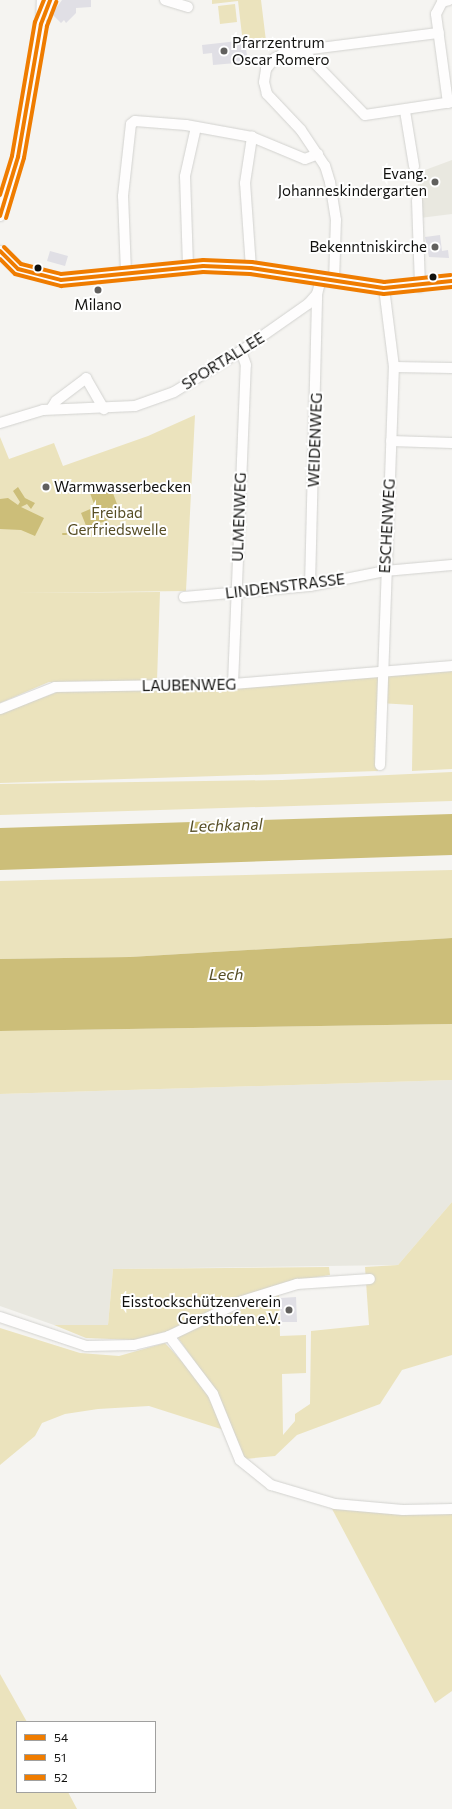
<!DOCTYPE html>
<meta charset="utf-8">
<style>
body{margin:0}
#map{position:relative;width:452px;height:1809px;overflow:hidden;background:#f5f4f1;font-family:Commissioner,sans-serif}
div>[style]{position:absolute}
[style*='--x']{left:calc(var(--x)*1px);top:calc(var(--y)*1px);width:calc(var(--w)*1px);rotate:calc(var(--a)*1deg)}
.built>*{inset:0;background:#e9e8e0}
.green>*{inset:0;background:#ebe3bd}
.water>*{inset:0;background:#ccbe79}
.stream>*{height:2.5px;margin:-1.25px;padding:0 1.25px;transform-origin:1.25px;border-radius:1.25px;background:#ccbe79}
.building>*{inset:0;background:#e0dfe5}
.roads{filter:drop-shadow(0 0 1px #d2d2cf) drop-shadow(0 0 1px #d2d2cf)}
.minor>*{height:10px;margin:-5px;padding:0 5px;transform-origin:5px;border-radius:5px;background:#fefdfd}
.bus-1>*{height:4px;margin:-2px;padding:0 2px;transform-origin:2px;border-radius:2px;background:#ef7c00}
.bus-2>*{height:4px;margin:-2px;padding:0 2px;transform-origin:2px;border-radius:2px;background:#ef7c00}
.bus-3>*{height:4px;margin:-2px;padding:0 2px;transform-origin:2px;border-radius:2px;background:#ef7c00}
.dots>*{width:11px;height:11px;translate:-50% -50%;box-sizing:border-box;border:2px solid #fff;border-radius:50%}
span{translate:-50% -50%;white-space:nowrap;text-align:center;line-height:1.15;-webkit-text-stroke:4px #fff;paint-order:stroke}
.poi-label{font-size:15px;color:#11110f}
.left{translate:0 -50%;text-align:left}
.right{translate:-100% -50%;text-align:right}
.street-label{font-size:15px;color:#11110f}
.park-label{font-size:15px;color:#564d25}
.water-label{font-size:16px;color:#564e25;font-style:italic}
.legend{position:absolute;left:16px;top:1721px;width:140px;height:72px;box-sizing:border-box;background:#fff;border:1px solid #a0a09f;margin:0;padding:5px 7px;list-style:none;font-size:12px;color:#11110f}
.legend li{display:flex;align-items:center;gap:8px;height:20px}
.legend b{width:20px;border:1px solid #a0a09f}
</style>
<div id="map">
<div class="built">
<div style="clip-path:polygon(452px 160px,452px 214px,420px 218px,417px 173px)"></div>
<div style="clip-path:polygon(452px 1080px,452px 1202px,398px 1265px,113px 1269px,108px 1325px,54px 1325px,0 1306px,0 1094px)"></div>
</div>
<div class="green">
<div style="clip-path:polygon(212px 0,261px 0,266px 41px,247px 40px,246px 35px,242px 35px,238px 1px,212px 4px)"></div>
<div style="clip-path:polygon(235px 4px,237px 22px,220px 24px,218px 6px)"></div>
<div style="clip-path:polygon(195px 415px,186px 591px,14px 593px,160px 592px,157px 681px,49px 682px,0 703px,0 437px,9px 459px,54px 443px,63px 466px,148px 436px)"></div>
<div style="clip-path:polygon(452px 670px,452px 769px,412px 771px,413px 705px,379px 703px,378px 771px,0 783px,0 713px,63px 690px,205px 689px)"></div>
<div style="clip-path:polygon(452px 772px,452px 801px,0 815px,0 784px,282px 780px)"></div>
<div style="clip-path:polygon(452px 870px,452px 938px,130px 957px,0 959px,0 881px)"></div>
<div style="clip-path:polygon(452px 1024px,452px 1080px,0 1094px,0 1031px)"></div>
<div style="clip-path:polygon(452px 1202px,452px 1355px,402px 1370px,380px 1404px,297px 1435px,275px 1456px,245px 1459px,216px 1392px,176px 1335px,279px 1294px,280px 1336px,306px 1335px,306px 1373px,282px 1374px,283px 1435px,295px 1421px,295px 1414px,310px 1404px,311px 1331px,369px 1325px,365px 1267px,398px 1265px)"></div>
<div style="clip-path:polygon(329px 1267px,330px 1275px,297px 1280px,175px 1329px,136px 1340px,86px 1338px,54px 1325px,108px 1325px,113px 1269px)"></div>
<div style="clip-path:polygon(0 1328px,80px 1353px,119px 1356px,165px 1343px,188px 1368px,208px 1396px,224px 1430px,149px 1406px,98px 1409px,65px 1414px,42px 1423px,35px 1436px,0 1465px)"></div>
<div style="clip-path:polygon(331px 1507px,452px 1512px,452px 1691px,435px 1703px)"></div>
<div style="clip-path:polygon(0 1674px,27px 1722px,17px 1722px,17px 1792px,68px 1792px,77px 1809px,0 1809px)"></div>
</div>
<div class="water">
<div style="clip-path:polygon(110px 485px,121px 515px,87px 528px,81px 513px,95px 507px,90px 493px)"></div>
<div style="clip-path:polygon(18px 487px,25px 498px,35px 503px,31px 509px,27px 504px,21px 507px,44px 518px,35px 536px,21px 530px,0 529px,0 499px,8px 498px,18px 505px,20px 502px,13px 491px)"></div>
<div style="clip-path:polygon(452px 814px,452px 855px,0 870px,0 828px)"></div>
<div style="clip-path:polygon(452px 938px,452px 1024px,0 1031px,0 959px,130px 957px)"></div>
</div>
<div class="stream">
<div style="--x:63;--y:534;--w:3;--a:0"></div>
</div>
<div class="building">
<div style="clip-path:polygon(62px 0,91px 0,91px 7px,76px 8px,76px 13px,66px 23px,64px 20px,61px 23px,52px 14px)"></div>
<div style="clip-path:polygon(256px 39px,257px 48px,246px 49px,248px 62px,213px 65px,212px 53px,203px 54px,202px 45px)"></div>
<div style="clip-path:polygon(440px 235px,442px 251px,448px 250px,449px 258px,429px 257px,425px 237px)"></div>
<div style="clip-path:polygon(50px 251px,68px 256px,65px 266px,47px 261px)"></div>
<div style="clip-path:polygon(296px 1297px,297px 1322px,281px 1322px,280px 1298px)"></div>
</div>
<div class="roads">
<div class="minor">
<div style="--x:165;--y:0;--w:24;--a:17"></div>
<div style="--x:44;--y:16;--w:17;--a:-69"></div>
<div style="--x:303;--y:51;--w:89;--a:45.9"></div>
<div style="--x:365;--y:115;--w:88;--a:-8.5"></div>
<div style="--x:448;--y:103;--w:90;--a:-97.7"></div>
<div style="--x:436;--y:14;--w:13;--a:-63"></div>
<div style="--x:442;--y:2;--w:7;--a:-16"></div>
<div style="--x:405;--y:111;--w:56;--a:80.7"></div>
<div style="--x:417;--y:200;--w:87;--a:88"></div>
<div style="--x:0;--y:216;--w:62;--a:-73"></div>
<div style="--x:18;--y:157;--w:135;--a:-80.2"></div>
<div style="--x:41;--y:24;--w:24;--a:-88"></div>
<div style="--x:0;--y:251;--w:25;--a:45"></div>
<div style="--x:18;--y:269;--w:44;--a:14.3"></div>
<div style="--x:61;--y:280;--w:143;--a:-5.6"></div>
<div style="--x:203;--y:266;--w:48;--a:2.4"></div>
<div style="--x:251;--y:268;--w:134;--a:8.6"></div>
<div style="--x:384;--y:288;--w:68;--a:-5.9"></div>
<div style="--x:188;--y:266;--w:90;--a:-91.9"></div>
<div style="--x:185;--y:176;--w:50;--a:-77.3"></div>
<div style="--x:251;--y:268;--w:85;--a:-94"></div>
<div style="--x:245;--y:183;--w:47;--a:-81.3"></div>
<div style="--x:126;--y:273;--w:77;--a:-92.2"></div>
<div style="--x:123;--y:196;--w:72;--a:-83.7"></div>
<div style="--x:131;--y:124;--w:5;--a:-37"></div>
<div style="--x:135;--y:121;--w:51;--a:4.5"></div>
<div style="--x:186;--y:125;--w:67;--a:10.3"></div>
<div style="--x:252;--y:137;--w:57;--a:22.5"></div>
<div style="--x:305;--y:159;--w:14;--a:-21"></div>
<div style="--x:334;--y:282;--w:62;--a:-88.2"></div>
<div style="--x:336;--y:220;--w:38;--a:-99"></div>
<div style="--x:330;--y:182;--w:17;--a:-107"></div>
<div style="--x:325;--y:166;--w:43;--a:-123.7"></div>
<div style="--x:301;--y:130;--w:50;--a:-133.4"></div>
<div style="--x:267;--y:94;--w:12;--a:-104"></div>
<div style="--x:264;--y:82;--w:13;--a:-81"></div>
<div style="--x:266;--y:69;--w:14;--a:-51"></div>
<div style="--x:275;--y:58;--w:14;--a:-25"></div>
<div style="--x:288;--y:52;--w:152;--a:-7.2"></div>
<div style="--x:394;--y:367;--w:58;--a:1"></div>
<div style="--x:51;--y:409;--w:9;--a:-58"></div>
<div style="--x:56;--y:401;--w:38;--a:-37"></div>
<div style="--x:86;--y:378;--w:36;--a:60"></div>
<div style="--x:0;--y:423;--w:45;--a:-16.8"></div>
<div style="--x:43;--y:410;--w:92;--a:-2.5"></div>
<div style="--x:135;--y:406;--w:41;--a:-19.7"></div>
<div style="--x:174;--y:392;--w:79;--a:-31.5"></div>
<div style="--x:241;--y:351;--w:82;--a:-35"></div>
<div style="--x:308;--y:304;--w:13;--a:-48"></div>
<div style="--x:317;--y:294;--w:16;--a:-75"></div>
<div style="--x:391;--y:441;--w:61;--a:1.9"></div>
<div style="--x:310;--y:586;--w:292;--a:-88.6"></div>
<div style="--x:184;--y:597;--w:126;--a:-5"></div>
<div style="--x:310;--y:586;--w:76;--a:-11.3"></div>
<div style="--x:385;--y:571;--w:67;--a:-5.1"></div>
<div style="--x:233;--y:684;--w:319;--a:-87.7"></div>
<div style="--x:246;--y:365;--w:15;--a:-110"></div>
<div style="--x:0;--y:709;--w:59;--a:-21.8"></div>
<div style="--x:55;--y:687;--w:178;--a:-1"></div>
<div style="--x:233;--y:684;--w:220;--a:-4.7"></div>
<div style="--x:380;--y:765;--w:398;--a:-88"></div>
<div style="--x:394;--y:367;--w:80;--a:-97.2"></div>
<div style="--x:0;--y:1317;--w:91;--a:18.6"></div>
<div style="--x:86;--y:1346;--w:48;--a:-1.2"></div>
<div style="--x:134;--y:1345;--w:36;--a:-14"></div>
<div style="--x:169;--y:1336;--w:81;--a:-25.6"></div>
<div style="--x:242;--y:1301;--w:58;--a:-17.2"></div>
<div style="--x:297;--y:1284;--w:73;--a:-3.9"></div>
<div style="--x:169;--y:1336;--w:73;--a:52.8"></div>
<div style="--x:213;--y:1394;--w:71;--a:67.8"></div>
<div style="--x:240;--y:1460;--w:40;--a:39"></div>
<div style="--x:271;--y:1485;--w:67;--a:16.5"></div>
<div style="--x:335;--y:1504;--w:68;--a:5"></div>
<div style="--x:403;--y:1510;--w:49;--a:-1.2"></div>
</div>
</div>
<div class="bus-1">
<div style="--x:0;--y:216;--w:62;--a:-73"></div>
<div style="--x:18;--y:157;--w:135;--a:-80.2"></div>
<div style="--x:41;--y:24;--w:26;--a:-69"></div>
<div style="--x:0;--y:251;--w:25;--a:45"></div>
<div style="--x:18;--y:269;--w:44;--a:14.3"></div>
<div style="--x:61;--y:280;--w:143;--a:-5.6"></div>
<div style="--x:203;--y:266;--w:48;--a:2.4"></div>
<div style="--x:251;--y:268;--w:134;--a:8.6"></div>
<div style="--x:384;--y:288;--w:68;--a:-5.9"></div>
</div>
<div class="bus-2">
<div style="--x:6;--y:218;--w:63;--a:-73.3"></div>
<div style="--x:24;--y:158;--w:134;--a:-80.1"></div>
<div style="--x:47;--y:26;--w:26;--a:-69"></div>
<div style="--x:0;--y:259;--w:21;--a:45"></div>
<div style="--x:15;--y:274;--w:48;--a:14.6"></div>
<div style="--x:61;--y:286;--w:143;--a:-5.6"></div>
<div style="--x:203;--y:272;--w:47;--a:2.4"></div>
<div style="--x:250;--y:274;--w:135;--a:8.5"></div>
<div style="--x:384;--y:294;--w:68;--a:-5.9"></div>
</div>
<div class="bus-3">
<div style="--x:0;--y:195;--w:41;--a:-72.9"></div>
<div style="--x:12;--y:156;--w:136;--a:-80.3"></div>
<div style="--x:35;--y:22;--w:24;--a:-68"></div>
<div style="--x:4;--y:247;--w:24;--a:45"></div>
<div style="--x:21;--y:264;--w:41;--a:14"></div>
<div style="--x:61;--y:274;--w:143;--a:-5.6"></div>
<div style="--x:203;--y:260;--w:49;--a:2.3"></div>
<div style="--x:252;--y:262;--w:134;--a:8.6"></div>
<div style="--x:384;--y:282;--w:67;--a:-6"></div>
</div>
<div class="dots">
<div style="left:224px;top:51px;background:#61605e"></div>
<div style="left:435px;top:182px;background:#61605e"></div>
<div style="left:435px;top:247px;background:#61605e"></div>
<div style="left:38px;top:268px;background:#11110f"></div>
<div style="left:433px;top:277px;background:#11110f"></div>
<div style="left:98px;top:290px;background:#61605e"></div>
<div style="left:46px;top:487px;background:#61605e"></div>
<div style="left:289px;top:1310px;background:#61605e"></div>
</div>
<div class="poi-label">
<span class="left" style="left:232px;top:51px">Pfarrzentrum<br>Oscar Romero</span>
<span class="right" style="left:427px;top:182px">Evang.<br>Johanneskindergarten</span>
<span class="right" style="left:427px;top:247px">Bekenntniskirche</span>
<span style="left:98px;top:305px">Milano</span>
<span class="left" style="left:54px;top:487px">Warmwasserbecken</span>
<span class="right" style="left:281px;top:1310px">Eisstockschützenverein<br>Gersthofen e.V.</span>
</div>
<div class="street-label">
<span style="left:223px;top:361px;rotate:-32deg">SPORTALLEE</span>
<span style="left:315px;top:440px;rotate:-88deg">WEIDENWEG</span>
<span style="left:239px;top:517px;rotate:-88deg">ULMENWEG</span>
<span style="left:387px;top:526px;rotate:-87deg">ESCHENWEG</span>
<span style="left:285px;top:586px;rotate:-7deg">LINDENSTRASSE</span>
<span style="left:189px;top:685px;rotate:-1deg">LAUBENWEG</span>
</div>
<div class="park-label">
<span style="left:117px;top:521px">Freibad<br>Gerfriedswelle</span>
</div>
<div class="water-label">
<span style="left:226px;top:825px;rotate:-2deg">Lechkanal</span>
<span style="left:226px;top:974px">Lech</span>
</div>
<ul class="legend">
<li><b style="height:5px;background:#ef7c00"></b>54</li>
<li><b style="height:5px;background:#ef7c00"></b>51</li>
<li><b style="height:5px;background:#ef7c00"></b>52</li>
</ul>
</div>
